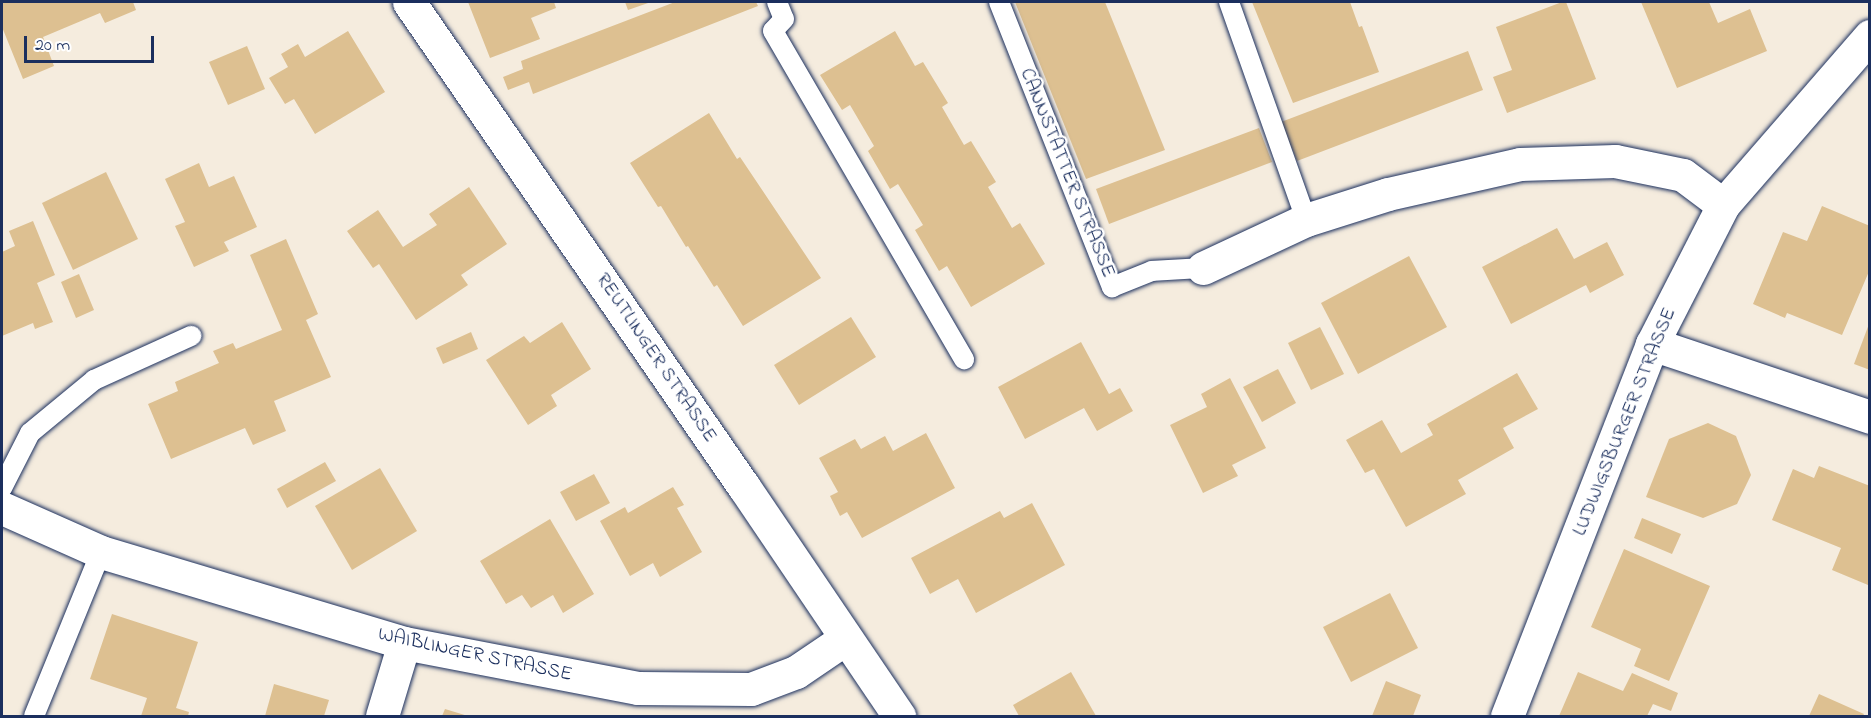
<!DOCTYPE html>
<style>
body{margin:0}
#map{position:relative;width:1871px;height:718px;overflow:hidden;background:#f5ecde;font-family:"Indie Flower",sans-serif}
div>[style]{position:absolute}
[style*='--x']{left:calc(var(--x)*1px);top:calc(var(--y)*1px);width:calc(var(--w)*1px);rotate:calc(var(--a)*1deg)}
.building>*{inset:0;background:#ddc091}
.roads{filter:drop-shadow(0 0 2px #1b2f5e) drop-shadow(0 0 2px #1b2f5e)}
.service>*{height:20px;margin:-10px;padding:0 10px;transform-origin:10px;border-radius:10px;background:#fff}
.minor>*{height:33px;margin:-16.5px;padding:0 16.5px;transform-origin:16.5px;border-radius:16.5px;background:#fff}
span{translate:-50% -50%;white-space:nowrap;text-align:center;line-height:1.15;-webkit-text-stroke:5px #fff;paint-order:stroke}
.street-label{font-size:20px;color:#1b2f5e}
.frame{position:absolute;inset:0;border:3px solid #1b2f5e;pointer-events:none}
.scale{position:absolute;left:24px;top:36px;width:130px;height:27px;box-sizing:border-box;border:3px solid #1b2f5e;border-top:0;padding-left:8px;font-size:18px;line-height:21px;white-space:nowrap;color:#1b2f5e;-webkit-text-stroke:4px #fff;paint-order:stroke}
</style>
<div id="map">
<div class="building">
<div style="clip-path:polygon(2px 2px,133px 2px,136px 10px,105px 23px,100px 13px,43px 37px,54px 66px,23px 79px,2px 27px)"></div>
<div style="clip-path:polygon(468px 2px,554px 2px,556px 8px,531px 18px,540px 39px,490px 58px)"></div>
<div style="clip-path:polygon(625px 2px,651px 2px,628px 10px)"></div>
<div style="clip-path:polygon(675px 2px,756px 2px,758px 6px,533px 94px,529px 82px,508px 90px,503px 77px,523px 69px,521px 61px)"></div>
<div style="clip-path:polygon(1015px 2px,1105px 2px,1165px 150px,1086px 179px)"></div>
<div style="clip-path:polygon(1252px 2px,1350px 2px,1359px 27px,1362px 26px,1379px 72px,1293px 103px)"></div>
<div style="clip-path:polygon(1562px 2px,1566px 2px,1596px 79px,1507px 113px,1493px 77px,1512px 70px,1496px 27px)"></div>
<div style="clip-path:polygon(1641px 2px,1709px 2px,1718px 23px,1750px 9px,1767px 51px,1677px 88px)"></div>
<div style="clip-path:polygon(348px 31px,385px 92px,315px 134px,294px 99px,285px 104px,269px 78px,288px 67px,281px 54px,298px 44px,305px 57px)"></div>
<div style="clip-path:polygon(895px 31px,915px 66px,923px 62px,948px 103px,942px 107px,964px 145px,971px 141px,996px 182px,988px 187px,1012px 228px,1020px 223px,1045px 264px,971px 307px,947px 266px,939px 271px,915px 230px,923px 225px,898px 184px,890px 189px,868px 151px,874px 146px,850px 105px,842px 110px,820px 75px)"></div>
<div style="clip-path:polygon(247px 46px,265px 89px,228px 105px,209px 62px)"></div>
<div style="clip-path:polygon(1468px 51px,1483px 90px,1297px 161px,1281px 122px)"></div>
<div style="clip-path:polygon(709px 113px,737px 159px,740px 157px,821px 278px,743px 326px,717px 285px,714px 287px,688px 246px,686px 247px,661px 206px,658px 207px,630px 163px)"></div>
<div style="clip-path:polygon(1259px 128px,1272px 162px,1109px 224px,1096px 189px)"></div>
<div style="clip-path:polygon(199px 163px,209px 187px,234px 176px,257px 227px,224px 242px,229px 251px,194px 267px,175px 226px,185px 222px,165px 179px)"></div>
<div style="clip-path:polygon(106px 172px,138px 239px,73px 270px,42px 203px)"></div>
<div style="clip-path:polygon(469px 187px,507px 244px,461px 275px,468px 285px,416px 320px,379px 264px,373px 268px,347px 231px,378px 210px,403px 247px,437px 225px,429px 214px)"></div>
<div style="clip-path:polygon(1822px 206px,1870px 226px,1870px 269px,1842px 335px,1787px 313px,1785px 318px,1753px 304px,1783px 232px,1807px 241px)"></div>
<div style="clip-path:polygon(33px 221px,55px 275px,37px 283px,53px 322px,35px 329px,33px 323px,2px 336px,2px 252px,15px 246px,9px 231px)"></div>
<div style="clip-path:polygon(1557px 228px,1574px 259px,1607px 242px,1624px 275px,1590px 293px,1586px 285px,1511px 324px,1482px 267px)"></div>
<div style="clip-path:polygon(286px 239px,318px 314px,306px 320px,331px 377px,274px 401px,286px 431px,253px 445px,245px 428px,171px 459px,148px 404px,178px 391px,175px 382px,219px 363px,213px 351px,233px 343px,236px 349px,282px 330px,250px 255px)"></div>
<div style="clip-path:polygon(1409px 256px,1447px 327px,1358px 374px,1321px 303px)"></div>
<div style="clip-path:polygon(79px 274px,94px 310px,76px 318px,61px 282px)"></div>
<div style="clip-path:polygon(851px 317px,876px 357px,799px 405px,774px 365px)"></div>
<div style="clip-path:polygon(562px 322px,591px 369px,551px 395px,557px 406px,528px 425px,486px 360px,524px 336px,530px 343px)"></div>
<div style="clip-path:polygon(1869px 324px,1870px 324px,1870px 370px,1854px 364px)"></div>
<div style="clip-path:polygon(1320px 327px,1344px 374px,1311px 390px,1288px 343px)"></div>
<div style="clip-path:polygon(471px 332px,478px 349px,443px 364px,436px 348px)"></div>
<div style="clip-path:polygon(1081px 342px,1109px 394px,1120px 388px,1133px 411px,1097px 431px,1084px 408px,1025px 439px,998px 387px)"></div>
<div style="clip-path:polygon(1278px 369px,1296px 403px,1262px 422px,1243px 387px)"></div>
<div style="clip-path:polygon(1517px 373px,1538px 409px,1503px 428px,1514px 448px,1458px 480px,1466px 494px,1406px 527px,1374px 469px,1365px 473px,1346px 440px,1382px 420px,1401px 453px,1433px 435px,1427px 424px)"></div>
<div style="clip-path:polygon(1230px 378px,1266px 448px,1232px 465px,1238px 476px,1203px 493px,1170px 425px,1207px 407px,1201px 394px)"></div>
<div style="clip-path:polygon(1708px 423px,1736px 436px,1751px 475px,1737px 504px,1703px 518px,1646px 497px,1669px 439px)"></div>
<div style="clip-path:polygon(926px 433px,955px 488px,862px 538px,847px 512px,840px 516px,830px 496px,838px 492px,819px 458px,855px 439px,861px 449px,885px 436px,893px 451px)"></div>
<div style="clip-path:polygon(325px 462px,336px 481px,287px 508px,277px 489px)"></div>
<div style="clip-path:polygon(1819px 466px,1870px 486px,1868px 585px,1832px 570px,1841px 548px,1772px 520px,1793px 469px,1814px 478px)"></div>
<div style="clip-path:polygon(380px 468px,417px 531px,352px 570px,315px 506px)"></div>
<div style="clip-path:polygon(594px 474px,610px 503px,576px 521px,560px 492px)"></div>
<div style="clip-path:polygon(673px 487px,684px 505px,677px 508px,702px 552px,660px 577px,653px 563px,630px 576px,600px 521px,625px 507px,628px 513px)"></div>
<div style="clip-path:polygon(1032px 503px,1065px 565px,976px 613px,958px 579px,930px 594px,911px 558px,1000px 511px,1004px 518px)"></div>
<div style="clip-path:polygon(1642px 518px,1681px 534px,1672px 554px,1634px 538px)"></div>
<div style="clip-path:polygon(550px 519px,594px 594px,563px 613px,553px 595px,531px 608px,522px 595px,506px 604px,480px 561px)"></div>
<div style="clip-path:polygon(1624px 549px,1710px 586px,1669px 681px,1634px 666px,1641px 649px,1591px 627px)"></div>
<div style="clip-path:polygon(1390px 593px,1418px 648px,1351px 682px,1323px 627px)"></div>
<div style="clip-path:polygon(112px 614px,198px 642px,176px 708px,189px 712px,188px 716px,141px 716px,147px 698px,90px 679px)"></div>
<div style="clip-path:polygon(1071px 672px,1096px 716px,1019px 716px,1013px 705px)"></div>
<div style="clip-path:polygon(1578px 672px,1623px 691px,1632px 673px,1678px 693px,1671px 711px,1653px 704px,1647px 716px,1559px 716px)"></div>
<div style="clip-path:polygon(1386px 681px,1421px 695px,1413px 716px,1372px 716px)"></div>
<div style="clip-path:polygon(274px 684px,329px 700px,324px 716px,265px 716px)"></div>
<div style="clip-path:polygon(1819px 694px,1864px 714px,1863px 716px,1809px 716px)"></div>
<div style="clip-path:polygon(445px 709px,468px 716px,442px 716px)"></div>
</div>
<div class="roads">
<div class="service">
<div style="--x:777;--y:2;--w:18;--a:68"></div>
<div style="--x:784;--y:19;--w:16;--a:133"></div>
<div style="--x:773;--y:31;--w:380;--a:59.8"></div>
<div style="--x:999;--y:2;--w:307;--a:68.4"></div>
<div style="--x:1112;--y:287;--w:43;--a:-21.8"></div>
<div style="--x:1152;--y:271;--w:51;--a:-3.4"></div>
<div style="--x:1229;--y:2;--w:231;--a:70.5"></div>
<div style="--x:2;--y:488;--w:62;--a:-63"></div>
<div style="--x:30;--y:433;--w:83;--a:-39.6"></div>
<div style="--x:94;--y:380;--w:107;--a:-24.4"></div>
<div style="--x:34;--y:716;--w:177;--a:-67.8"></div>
</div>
<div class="minor">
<div style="--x:409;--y:2;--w:589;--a:55.37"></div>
<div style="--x:744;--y:487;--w:277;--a:55.9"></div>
<div style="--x:1203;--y:268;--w:114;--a:-25"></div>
<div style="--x:1306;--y:220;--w:86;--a:-17.6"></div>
<div style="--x:1388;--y:194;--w:135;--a:-12.8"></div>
<div style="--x:1520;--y:164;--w:95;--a:-1.8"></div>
<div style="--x:1615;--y:161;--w:69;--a:11.6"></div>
<div style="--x:1683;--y:175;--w:50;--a:36.9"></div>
<div style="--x:1652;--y:344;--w:230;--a:18.5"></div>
<div style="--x:2;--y:508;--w:108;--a:24"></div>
<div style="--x:101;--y:552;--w:316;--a:16.7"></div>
<div style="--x:404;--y:643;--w:238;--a:10.9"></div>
<div style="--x:638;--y:688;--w:113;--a:0.5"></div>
<div style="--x:751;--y:689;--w:48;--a:-20.7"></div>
<div style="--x:796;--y:672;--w:60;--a:-34.2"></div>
<div style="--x:382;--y:716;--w:76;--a:-73.2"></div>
<div style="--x:1507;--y:716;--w:399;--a:-68.7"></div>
<div style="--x:1652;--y:344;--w:156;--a:-62.9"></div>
<div style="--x:1723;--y:205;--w:224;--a:-49"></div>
</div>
</div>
<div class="street-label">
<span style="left:1067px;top:173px;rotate:68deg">CANNSTATTER STRASSE</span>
<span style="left:656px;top:358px;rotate:56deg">REUTLINGER STRASSE</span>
<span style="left:1625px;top:422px;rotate:-68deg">LUDWIGSBURGER STRASSE</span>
<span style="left:475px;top:655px;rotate:12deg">WAIBLINGER STRASSE</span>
</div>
<div class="frame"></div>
<div class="scale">20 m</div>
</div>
